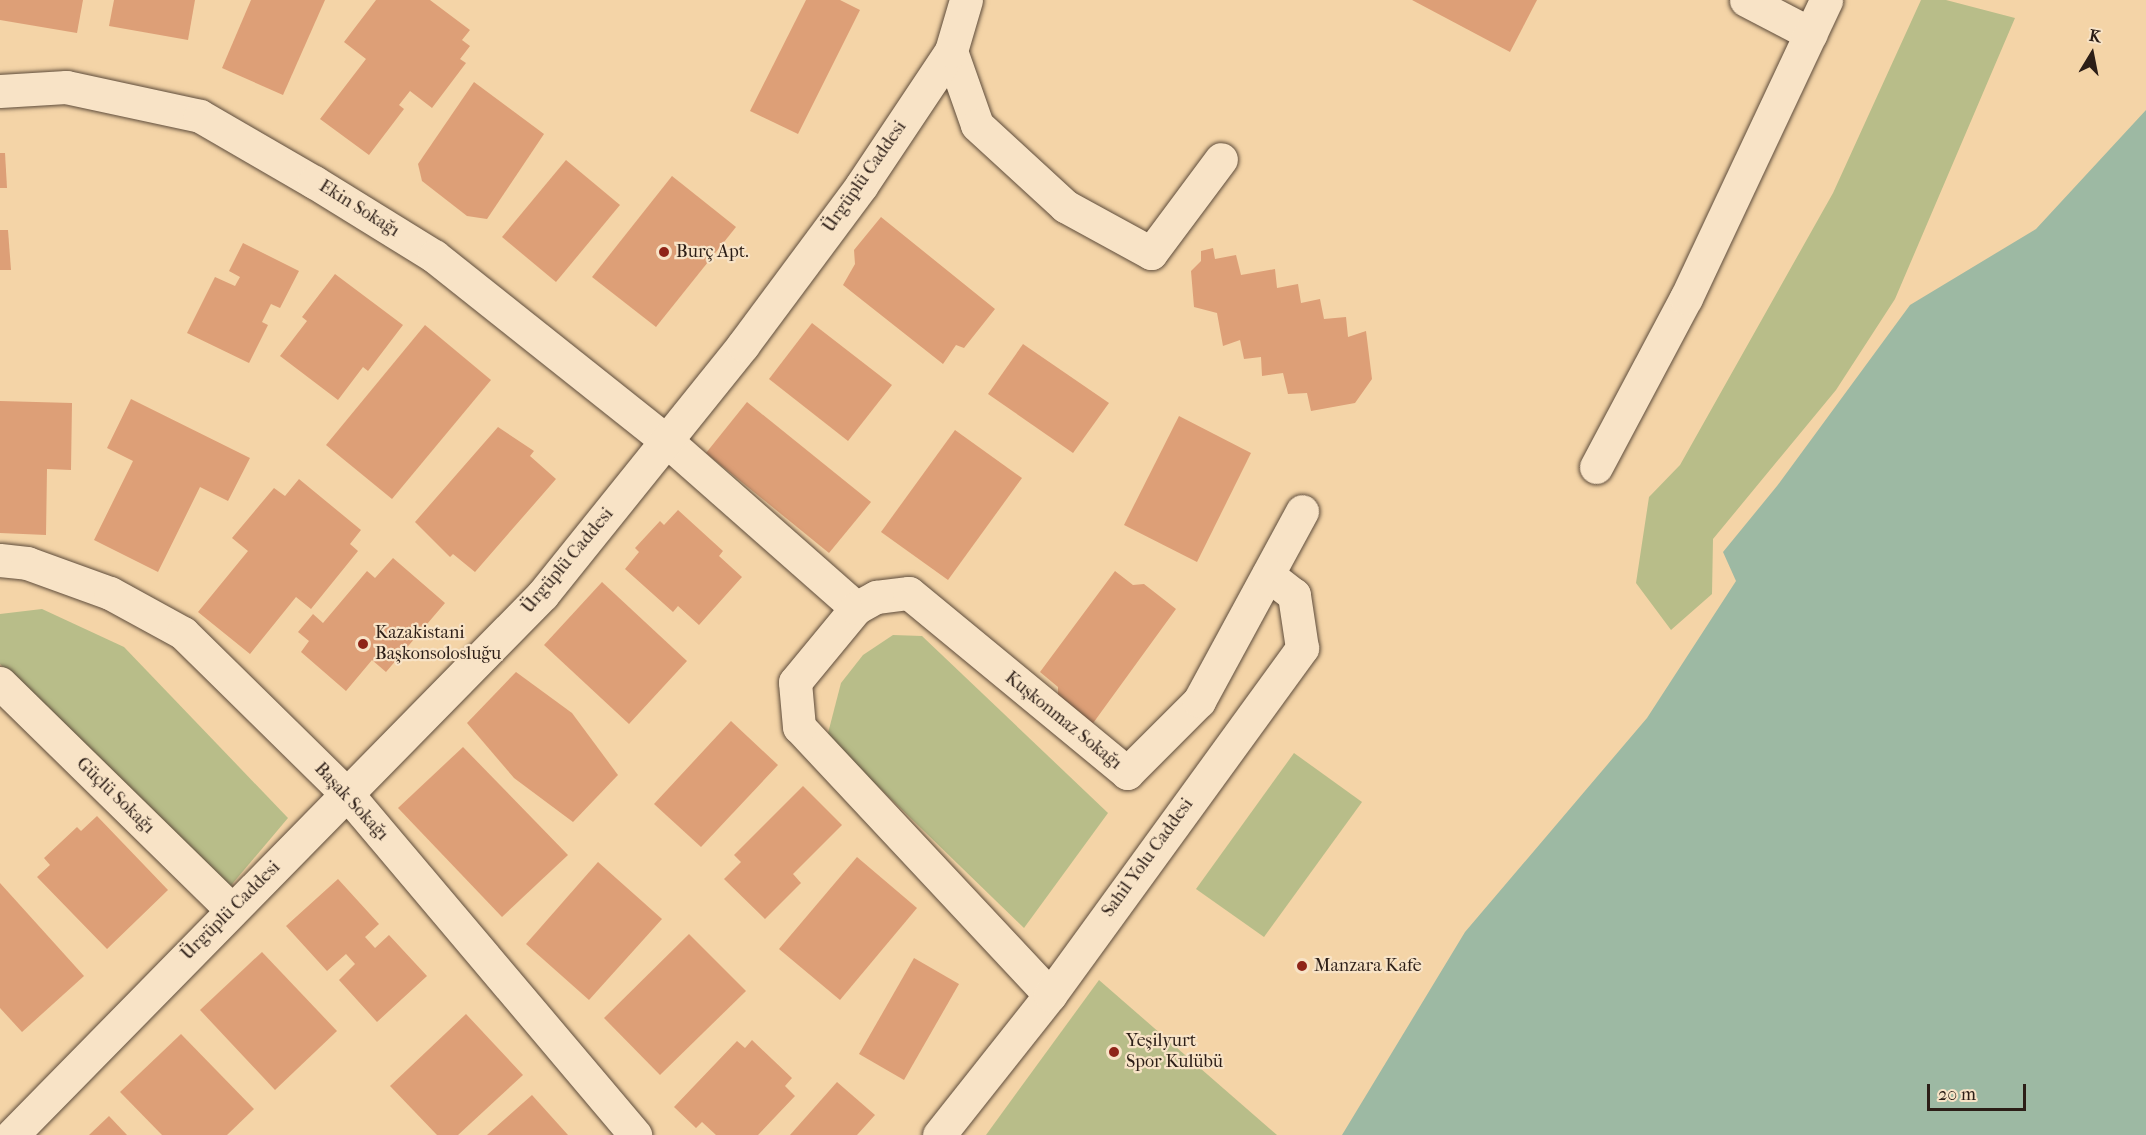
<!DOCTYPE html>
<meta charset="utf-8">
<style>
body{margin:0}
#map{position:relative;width:2146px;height:1135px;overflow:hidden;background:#f4d4a7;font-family:"IM FELL French Canon",serif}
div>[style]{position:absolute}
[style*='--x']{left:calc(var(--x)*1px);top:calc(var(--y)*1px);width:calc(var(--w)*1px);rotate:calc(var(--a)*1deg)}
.green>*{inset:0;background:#b8bd89}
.water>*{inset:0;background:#9db9a3}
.building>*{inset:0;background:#dd9f77}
.roads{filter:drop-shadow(0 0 2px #5e4c3b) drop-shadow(0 0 2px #5e4c3b)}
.minor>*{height:33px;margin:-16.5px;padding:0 16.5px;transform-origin:16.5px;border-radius:16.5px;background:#f8e3c6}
.dots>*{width:16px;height:16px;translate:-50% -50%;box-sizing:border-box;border:3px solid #f8e3c6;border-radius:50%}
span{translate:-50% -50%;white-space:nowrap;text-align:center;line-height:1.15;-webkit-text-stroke:4.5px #f8e3c6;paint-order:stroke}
.street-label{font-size:18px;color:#2c1e17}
.poi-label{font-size:18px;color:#2c1e17}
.left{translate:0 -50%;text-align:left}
.north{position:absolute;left:2062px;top:24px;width:60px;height:60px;-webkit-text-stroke:4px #f8e3c6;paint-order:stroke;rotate:10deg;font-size:16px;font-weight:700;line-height:24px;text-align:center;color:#2c1e17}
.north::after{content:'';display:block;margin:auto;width:21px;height:27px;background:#2c1e17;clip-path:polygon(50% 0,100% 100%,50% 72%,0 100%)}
.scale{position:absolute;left:1927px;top:1084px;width:99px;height:27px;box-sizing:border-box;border:3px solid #2c1e17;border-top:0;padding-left:8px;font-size:18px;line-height:21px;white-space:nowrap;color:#2c1e17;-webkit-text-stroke:4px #f8e3c6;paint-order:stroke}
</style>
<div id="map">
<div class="green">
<div style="clip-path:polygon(1921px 0,1946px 0,2015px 18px,1895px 299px,1836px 390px,1713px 539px,1712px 594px,1671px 630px,1636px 583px,1649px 497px,1680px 465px,1833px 193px)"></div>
<div style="clip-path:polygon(42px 609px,124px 647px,288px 818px,228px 889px,0 664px,0 614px)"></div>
<div style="clip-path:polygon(893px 635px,922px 636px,1108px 813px,1024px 928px,827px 737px,841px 683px,863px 655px)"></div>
<div style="clip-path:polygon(1294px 753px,1362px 802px,1264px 937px,1196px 889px)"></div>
<div style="clip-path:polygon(1099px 980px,1277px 1135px,986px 1135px)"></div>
</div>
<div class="water">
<div style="clip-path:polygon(2146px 110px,2146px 1135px,1342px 1135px,1465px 932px,1647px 718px,1736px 581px,1723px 552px,1777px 486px,1910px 305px,2036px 229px)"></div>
</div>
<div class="building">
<div style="clip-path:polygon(0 0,83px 0,77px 33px,0 20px)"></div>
<div style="clip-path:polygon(114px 0,195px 0,188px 40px,109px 26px)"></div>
<div style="clip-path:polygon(251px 0,325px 0,283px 95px,222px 68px)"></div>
<div style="clip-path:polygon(376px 0,430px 0,470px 30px,462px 40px,470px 46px,460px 59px,466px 63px,432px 108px,410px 91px,399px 105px,404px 109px,369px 155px,320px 119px,366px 59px,344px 42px)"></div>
<div style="clip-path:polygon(806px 0,840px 0,860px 10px,798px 134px,750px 111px)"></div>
<div style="clip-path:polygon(1412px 0,1537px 0,1510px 52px)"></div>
<div style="clip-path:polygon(474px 82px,544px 134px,487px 219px,467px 216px,422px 181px,418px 164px)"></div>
<div style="clip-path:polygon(0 153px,5px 153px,7px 188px,0 188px)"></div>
<div style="clip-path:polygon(566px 160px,620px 205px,556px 282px,502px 237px)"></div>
<div style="clip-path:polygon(672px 176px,736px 227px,656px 327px,592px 277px)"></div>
<div style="clip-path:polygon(881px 217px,995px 309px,964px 348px,956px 345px,943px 364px,843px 285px,855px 264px,854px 250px)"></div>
<div style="clip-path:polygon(0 230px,8px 230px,11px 270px,0 270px)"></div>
<div style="clip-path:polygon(243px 243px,299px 271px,280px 308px,271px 304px,262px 322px,268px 325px,249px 363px,187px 333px,215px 277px,235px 286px,240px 277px,229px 271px)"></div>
<div style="clip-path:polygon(1213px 248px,1215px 259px,1236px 255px,1241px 275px,1275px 269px,1277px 288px,1298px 284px,1301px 303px,1320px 299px,1324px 319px,1346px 317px,1348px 337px,1366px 331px,1372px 379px,1355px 403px,1311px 411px,1307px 393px,1288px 394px,1283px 373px,1262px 376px,1261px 357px,1244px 359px,1240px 340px,1223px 346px,1217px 313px,1194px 307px,1191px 271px,1201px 261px,1201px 251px)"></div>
<div style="clip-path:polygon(335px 274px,403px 325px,368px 371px,363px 367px,338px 400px,280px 356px,307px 321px,302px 317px)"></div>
<div style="clip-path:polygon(812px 323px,892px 385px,848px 441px,769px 379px)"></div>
<div style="clip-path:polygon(425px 325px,491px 380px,392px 499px,326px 445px)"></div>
<div style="clip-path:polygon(1023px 344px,1109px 403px,1073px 453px,988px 394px)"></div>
<div style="clip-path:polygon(131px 399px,250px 458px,228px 501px,200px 487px,158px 572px,94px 540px,133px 461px,107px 448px)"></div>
<div style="clip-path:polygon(0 401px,72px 403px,71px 470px,47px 469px,46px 535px,0 533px)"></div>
<div style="clip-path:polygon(747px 402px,871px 502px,829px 553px,706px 453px)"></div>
<div style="clip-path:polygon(1179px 416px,1251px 453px,1197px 562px,1124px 525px)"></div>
<div style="clip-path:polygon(498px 427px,534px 451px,530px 456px,556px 479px,475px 572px,453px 554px,450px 557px,415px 522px)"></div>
<div style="clip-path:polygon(955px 430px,1022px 478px,948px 580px,881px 532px)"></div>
<div style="clip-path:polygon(299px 479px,361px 530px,350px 544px,358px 551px,311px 609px,296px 597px,250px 654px,198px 612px,248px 551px,232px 538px,274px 488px,285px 496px)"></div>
<div style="clip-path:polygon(678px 510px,723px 551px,719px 556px,742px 577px,699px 625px,678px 606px,673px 612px,625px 569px,639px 552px,635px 548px,660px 521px,664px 525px)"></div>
<div style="clip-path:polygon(393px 558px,445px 603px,386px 672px,372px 660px,346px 691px,301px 652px,309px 641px,298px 632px,313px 614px,323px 623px,367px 571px,375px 578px)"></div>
<div style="clip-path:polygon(1115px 571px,1133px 585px,1144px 584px,1176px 609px,1091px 726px,1058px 697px,1058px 687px,1040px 672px)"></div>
<div style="clip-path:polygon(602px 582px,687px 661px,629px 724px,544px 645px)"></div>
<div style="clip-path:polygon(516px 672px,572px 713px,618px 775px,573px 822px,514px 778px,467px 723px)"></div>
<div style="clip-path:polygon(731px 721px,778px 765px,701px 847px,654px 804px)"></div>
<div style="clip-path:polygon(463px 747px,568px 855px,502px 917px,398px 808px)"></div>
<div style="clip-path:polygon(803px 786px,842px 825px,793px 874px,801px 883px,765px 919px,724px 879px,741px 862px,734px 855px)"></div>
<div style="clip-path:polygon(97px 816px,168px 890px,107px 949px,37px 877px,50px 865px,44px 858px,77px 827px,81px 831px)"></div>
<div style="clip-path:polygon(857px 857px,917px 908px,840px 1000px,779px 949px)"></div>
<div style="clip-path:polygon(598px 862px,662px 919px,589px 1000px,526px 944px)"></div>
<div style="clip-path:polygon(338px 879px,379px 924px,365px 937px,375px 948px,389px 935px,427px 976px,377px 1022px,339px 980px,355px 964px,346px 954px,327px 971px,286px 926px)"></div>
<div style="clip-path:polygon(0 883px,84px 976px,22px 1032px,0 1008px)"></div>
<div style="clip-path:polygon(689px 934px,746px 991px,660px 1075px,604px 1018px)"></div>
<div style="clip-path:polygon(262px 952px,337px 1031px,275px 1090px,200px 1010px)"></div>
<div style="clip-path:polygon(914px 958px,959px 984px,904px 1080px,859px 1054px)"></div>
<div style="clip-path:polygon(466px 1014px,523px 1075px,458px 1135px,437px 1135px,390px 1086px)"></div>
<div style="clip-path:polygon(181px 1034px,254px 1109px,227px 1135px,162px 1135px,120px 1092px)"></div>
<div style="clip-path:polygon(752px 1040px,792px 1078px,785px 1086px,795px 1096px,758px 1135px,716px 1135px,702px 1122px,696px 1128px,674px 1107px,737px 1041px,745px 1048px)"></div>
<div style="clip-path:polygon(837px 1082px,875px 1115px,857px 1135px,790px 1135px)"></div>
<div style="clip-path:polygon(532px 1095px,568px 1135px,487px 1135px)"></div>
<div style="clip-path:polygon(109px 1116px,127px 1135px,89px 1135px)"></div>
</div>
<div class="roads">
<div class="minor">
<div style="--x:1746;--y:0;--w:73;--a:27.6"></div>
<div style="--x:951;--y:51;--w:78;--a:70.6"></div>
<div style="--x:977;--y:125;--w:120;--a:42.6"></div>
<div style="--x:1065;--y:206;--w:98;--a:28.7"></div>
<div style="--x:1151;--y:253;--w:117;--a:-53.3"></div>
<div style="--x:0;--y:91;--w:66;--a:-3.5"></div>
<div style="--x:66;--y:87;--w:137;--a:12.2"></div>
<div style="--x:200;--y:116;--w:132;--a:30.1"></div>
<div style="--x:314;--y:182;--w:141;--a:31.7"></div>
<div style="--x:434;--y:256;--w:299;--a:38.5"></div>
<div style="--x:668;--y:442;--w:251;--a:41.4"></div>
<div style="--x:1596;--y:467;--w:191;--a:-62"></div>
<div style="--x:1686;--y:298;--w:329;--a:-64.8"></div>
<div style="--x:0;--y:560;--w:27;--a:6"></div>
<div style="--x:27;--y:563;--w:88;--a:19.9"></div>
<div style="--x:110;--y:593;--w:83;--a:28.7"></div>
<div style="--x:183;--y:633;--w:231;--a:44.5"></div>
<div style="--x:348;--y:795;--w:445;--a:49.8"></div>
<div style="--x:0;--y:683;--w:323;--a:44.4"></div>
<div style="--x:1050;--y:995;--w:367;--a:-133.1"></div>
<div style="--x:799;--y:727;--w:45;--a:-95.1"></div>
<div style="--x:795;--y:682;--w:96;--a:-50.5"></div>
<div style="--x:856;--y:608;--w:23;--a:-29"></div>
<div style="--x:876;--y:597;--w:33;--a:-7"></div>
<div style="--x:909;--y:593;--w:283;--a:39.5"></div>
<div style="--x:1127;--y:773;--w:102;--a:-45"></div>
<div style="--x:1199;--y:701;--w:216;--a:-61.5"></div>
<div style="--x:12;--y:1135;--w:758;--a:-45.53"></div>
<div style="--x:543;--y:594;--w:319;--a:-51.2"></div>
<div style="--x:743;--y:345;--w:198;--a:-53.4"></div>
<div style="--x:861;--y:186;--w:162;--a:-56.3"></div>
<div style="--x:951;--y:51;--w:53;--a:-73.6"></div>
<div style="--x:939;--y:1135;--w:179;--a:-51.6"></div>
<div style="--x:1050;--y:995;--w:429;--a:-54"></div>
<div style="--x:1302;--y:648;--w:54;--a:-98.6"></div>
<div style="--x:1294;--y:595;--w:33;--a:-142"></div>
</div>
</div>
<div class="dots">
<div style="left:664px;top:252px;background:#8f2418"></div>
<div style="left:363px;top:644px;background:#8f2418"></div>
<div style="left:1302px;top:966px;background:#8f2418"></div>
<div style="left:1114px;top:1052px;background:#8f2418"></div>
</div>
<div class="street-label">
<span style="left:865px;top:177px;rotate:-55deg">Ürgüplü Caddesi</span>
<span style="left:359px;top:209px;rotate:32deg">Ekin Sokağı</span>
<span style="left:568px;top:561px;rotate:-50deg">Ürgüplü Caddesi</span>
<span style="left:1063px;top:721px;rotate:39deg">Kuşkonmaz Sokağı</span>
<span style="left:115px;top:796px;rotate:44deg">Güçlü Sokağı</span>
<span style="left:351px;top:802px;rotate:47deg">Başak Sokağı</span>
<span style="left:1148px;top:858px;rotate:-54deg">Sahil Yolu Caddesi</span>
<span style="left:231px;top:911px;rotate:-45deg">Ürgüplü Caddesi</span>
</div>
<div class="poi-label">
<span class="left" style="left:676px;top:252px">Burç Apt.</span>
<span class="left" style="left:375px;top:644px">Kazakistani<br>Başkonsolosluğu</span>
<span class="left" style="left:1314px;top:966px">Manzara Kafe</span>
<span class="left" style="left:1126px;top:1052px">Yeşilyurt<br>Spor Kulübü</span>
</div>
<div class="north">K</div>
<div class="scale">20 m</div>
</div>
